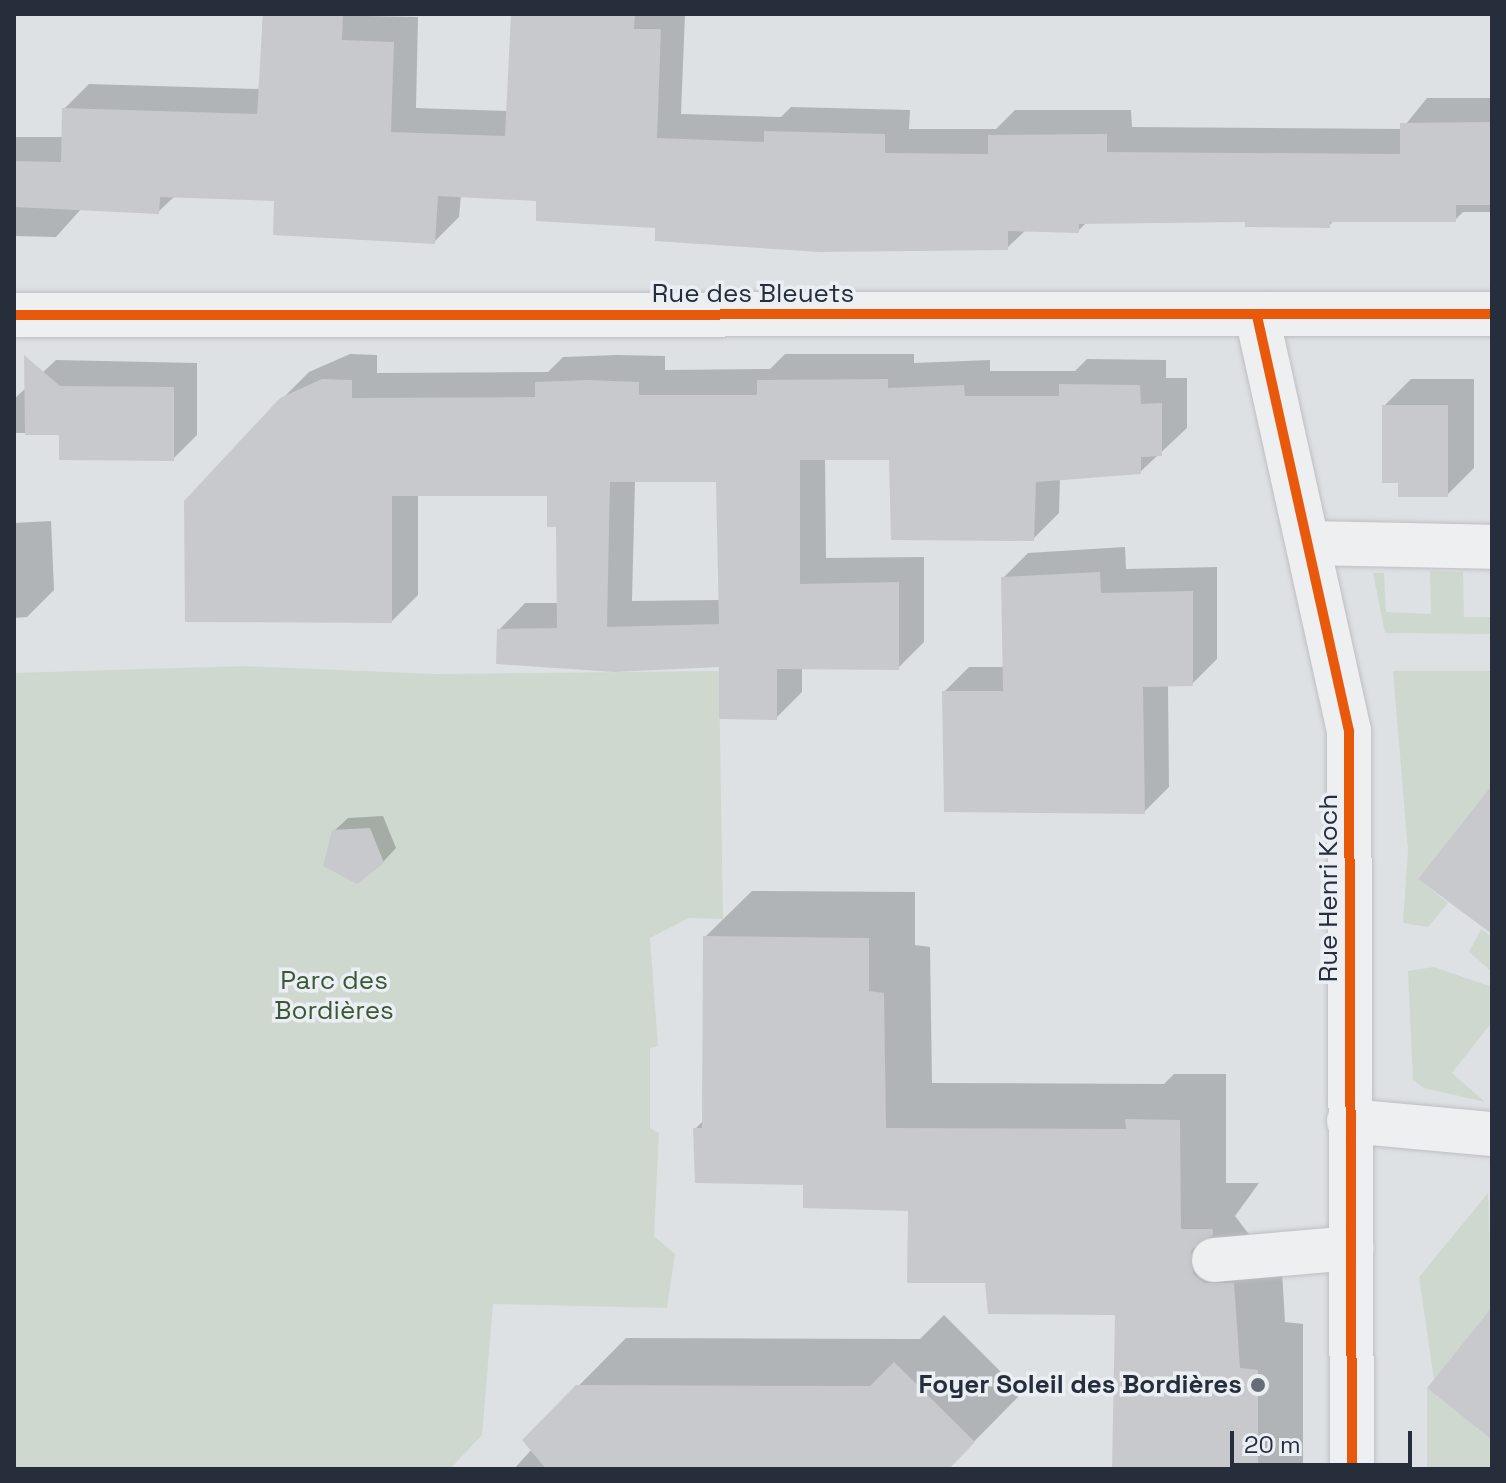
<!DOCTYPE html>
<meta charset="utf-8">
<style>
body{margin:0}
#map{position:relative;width:1506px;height:1483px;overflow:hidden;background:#dee1e4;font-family:"Space Grotesk",sans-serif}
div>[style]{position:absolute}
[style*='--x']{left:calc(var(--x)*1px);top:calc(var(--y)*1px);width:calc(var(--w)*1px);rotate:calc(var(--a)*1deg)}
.green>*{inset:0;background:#cfd8cf}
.shadow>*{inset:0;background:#0003}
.building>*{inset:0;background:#c7c9cc}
.roads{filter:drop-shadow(0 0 2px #bdbfc2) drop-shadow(0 0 2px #bdbfc2)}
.minor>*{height:44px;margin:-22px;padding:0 22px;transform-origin:22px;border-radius:22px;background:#eeeff1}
.cycleway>*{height:10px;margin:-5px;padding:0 5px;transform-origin:5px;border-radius:5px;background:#e8590c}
.dots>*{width:22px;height:22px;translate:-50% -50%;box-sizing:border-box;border:4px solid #ebeff4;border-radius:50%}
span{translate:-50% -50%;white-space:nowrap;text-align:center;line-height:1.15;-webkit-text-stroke:7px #ebeff4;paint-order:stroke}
.street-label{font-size:26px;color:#262e3c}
.park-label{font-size:26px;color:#3b5734}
.poi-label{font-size:26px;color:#262e3c;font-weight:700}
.right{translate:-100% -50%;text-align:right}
.frame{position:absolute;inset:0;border:16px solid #262e3c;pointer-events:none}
.scale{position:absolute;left:1230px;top:1431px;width:182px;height:36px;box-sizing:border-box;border:4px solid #262e3c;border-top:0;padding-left:10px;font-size:24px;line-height:28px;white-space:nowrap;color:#262e3c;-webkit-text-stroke:6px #ebeff4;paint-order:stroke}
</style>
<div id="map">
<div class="green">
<div style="clip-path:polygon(1430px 571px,1463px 572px,1464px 617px,1492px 617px,1492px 634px,1385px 633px,1373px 573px,1384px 573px,1386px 612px,1431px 614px)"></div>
<div style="clip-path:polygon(244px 666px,435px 674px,719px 671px,723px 919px,689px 918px,650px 938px,658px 1046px,650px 1048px,650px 1128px,659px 1133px,654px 1236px,675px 1254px,667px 1308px,493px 1304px,482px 1435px,450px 1469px,14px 1469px,14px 673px)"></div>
<div style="clip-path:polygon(1393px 671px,1492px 671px,1492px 785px,1418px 879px,1448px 903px,1428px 927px,1403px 923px,1408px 851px)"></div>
<div style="clip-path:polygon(1481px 929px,1492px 937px,1492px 972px,1469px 952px)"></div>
<div style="clip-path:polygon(1434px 967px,1492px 987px,1492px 1022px,1452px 1073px,1485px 1102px,1424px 1088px,1413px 1080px,1408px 971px)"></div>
<div style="clip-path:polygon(1488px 1193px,1492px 1307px,1434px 1380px,1419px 1277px)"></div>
<div style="clip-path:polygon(1427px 1388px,1492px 1440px,1492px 1469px,1427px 1469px)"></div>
</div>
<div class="shadow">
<div style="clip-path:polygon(263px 14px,418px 17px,416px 108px,508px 111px,513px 14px,685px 14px,681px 114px,781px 117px,791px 107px,910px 110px,909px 129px,996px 129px,1015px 110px,1131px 110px,1132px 127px,1402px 129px,1427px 98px,1492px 98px,1492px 212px,1463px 212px,1455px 220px,1334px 220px,1329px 226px,1247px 220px,1087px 222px,1078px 231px,1026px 230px,1007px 248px,657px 226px,538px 199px,461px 195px,459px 217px,434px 242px,276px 199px,175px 196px,158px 212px,82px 208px,56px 237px,14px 236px,14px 137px,63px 137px,64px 109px,89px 84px,260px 89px)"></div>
<div style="clip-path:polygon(evenodd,350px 354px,377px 355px,377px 373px,548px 372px,563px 357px,616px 355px,665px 356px,665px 370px,770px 369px,785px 354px,914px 354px,914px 363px,990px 360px,990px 371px,1075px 371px,1087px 359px,1166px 360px,1166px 378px,1187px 378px,1187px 428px,1140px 472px,1060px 478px,1059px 513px,1033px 539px,891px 458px,825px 458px,826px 558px,924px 557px,924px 642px,898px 668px,802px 667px,802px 692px,776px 718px,721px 665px,499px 630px,525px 603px,559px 603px,558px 525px,549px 494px,418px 494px,418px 595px,392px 621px,282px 399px,309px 372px,350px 354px,635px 480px,718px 480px,720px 600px,632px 601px,635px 480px)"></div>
<div style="clip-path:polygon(56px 360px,197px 363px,197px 435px,173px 459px,61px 433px,14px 433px,14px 399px)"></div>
<div style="clip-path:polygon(1411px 379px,1474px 379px,1474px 468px,1447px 495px,1384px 406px)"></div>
<div style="clip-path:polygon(51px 521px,54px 590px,27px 617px,14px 618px,14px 523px)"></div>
<div style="clip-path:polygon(1125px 547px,1126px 569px,1217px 567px,1217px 659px,1192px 684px,1168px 685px,1169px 787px,1144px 812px,944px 692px,969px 667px,1005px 667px,1003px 578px,1028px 553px)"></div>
<div style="clip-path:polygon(383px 816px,396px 848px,383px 862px,334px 831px,348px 818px)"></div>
<div style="clip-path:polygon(752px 891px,915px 892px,915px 945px,930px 947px,932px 1083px,1164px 1084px,1174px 1074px,1226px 1074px,1226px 1183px,1259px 1183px,1235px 1216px,1251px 1237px,1280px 1238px,1285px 1322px,1303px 1324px,1303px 1469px,1114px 1469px,1117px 1313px,987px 1281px,910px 1209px,805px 1183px,695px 1129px,704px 1120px,705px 937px)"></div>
<div style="clip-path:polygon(944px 1315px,1022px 1393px,947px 1469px,514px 1469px,532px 1449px,525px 1440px,626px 1338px,920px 1339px)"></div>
</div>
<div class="building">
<div style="clip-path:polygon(263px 14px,343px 14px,342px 40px,394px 42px,391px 132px,505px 136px,511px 14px,635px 14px,634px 29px,661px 29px,657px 138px,764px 142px,764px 131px,885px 134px,885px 153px,988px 154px,988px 135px,1107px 134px,1107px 152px,1400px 154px,1400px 123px,1492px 122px,1492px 205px,1456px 205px,1456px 222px,1330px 222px,1330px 228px,1245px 227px,1245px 222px,1079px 224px,1079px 233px,1008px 231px,1008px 250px,820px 252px,655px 241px,655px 228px,536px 221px,536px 201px,438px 196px,435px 244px,273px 235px,274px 201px,160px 197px,159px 214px,14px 207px,14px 161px,61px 162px,62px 108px,257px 114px)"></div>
<div style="clip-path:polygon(24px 355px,60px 386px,174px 387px,174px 461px,59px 460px,59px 435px,25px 435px)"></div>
<div style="clip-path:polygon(evenodd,322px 379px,352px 380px,352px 398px,535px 397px,535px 382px,588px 380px,639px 382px,639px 395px,757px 395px,757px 380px,888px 379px,888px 388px,964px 385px,965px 396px,1059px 396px,1059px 384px,1140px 385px,1141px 404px,1162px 403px,1162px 456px,1141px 457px,1141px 474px,1036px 482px,1034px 541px,891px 540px,889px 460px,800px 460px,800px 584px,899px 582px,899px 670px,777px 669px,777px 720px,719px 719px,719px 667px,614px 672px,496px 664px,497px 629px,557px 628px,556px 527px,547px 527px,547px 496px,392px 496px,392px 623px,185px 622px,184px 501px,280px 398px,322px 379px,610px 482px,716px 482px,719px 624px,607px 627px,610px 482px)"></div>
<div style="clip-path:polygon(1382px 405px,1448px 405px,1448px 497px,1398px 497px,1398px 483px,1382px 483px)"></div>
<div style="clip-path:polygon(1100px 572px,1101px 593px,1193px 591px,1193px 686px,1143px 687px,1145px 814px,944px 812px,942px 691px,1003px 691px,1001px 577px)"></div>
<div style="clip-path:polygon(1492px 785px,1492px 934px,1418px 879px)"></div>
<div style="clip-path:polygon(370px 828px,384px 863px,357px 884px,323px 866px,332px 830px)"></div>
<div style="clip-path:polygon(703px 936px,869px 938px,869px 991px,884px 993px,886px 1128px,1126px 1129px,1125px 1119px,1180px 1120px,1181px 1229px,1213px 1229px,1213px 1235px,1191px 1250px,1193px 1274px,1204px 1283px,1234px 1283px,1240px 1368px,1258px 1370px,1258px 1469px,1112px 1469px,1115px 1315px,988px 1314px,985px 1283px,907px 1283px,908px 1211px,803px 1208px,803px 1185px,695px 1183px,693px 1128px,702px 1128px)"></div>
<div style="clip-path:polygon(1492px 1307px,1492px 1440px,1427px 1388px)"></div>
<div style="clip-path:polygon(894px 1362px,975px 1442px,949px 1469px,546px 1469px,522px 1440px,576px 1385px,870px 1386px)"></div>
</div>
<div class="roads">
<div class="minor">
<div style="--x:14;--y:315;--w:1478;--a:-0.04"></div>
<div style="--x:1257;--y:316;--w:425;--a:77.5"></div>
<div style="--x:1349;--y:731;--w:738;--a:89.77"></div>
<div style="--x:1308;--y:543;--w:184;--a:1.2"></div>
<div style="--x:1349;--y:1121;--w:144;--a:5.2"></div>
<div style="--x:1214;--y:1260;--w:138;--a:-5"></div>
</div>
</div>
<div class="cycleway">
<div style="--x:14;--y:315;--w:1478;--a:-0.04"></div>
<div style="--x:1257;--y:316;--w:425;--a:77.5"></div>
<div style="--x:1349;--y:731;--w:738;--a:89.77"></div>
</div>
<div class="dots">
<div style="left:1258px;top:1385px;background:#666d77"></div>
</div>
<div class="street-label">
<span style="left:753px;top:294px">Rue des Bleuets</span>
<span style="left:1329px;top:888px;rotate:-90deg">Rue Henri Koch</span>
</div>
<div class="park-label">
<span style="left:334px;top:996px">Parc des<br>Bordières</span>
</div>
<div class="poi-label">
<span class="right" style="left:1242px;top:1385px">Foyer Soleil des Bordières</span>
</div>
<div class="frame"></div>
<div class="scale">20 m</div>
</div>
